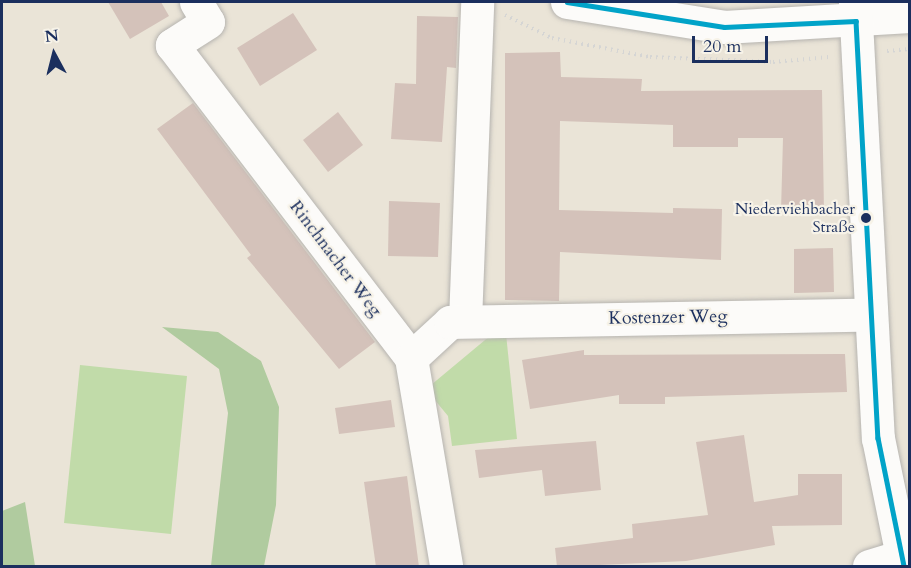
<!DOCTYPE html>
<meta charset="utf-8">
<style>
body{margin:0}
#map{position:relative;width:911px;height:568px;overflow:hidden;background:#eae4d7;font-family:Cardo,serif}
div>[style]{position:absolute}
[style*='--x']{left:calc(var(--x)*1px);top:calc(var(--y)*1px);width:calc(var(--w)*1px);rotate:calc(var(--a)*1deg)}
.green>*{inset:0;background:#c1dba9}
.forest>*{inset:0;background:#b0cb9f}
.building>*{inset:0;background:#d4c2ba}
.path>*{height:4px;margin-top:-2px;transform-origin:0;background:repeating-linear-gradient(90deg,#d5d5d4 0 1.5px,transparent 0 6px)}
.roads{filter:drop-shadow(0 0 2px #b6b4b0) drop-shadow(0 0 2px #b6b4b0)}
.minor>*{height:33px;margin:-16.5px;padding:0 16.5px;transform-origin:16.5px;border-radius:16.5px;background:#fcfbf9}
.bus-1>*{height:4.5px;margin:-2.25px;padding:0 2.25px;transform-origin:2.25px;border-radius:2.25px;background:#01a3c8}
.dots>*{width:16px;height:16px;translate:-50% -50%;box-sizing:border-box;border:3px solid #f7f3e8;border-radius:50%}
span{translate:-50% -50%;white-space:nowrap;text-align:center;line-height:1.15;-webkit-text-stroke:4.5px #f7f3e8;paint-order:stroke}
.bus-label{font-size:16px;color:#1b2f5e}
.right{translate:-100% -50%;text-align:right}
.street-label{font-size:18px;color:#1b2f5e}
.frame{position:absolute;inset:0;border:3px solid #1b2f5e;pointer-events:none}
.north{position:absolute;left:24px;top:24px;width:60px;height:60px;-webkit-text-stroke:4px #f7f3e8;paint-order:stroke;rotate:353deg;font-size:16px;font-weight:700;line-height:24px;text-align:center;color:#1b2f5e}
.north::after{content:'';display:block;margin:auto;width:21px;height:27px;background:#1b2f5e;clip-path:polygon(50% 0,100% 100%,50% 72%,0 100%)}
.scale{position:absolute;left:692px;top:36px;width:76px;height:27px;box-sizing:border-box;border:3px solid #1b2f5e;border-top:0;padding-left:8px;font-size:18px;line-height:21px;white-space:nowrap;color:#1b2f5e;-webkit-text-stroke:4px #f7f3e8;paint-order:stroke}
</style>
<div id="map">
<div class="green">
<div style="clip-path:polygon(506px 334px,517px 439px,452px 446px,448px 416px,434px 399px,431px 385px,491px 335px)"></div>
<div style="clip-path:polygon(80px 365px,187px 376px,171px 534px,64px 523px)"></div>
</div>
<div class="forest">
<div style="clip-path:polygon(162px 327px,218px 332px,261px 361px,279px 407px,276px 505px,264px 566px,211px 566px,228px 413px,219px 369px)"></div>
<div style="clip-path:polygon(25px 502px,35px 566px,2px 566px,2px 511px)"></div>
</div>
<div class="building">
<div style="clip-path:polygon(108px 2px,161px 2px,169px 16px,130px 39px)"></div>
<div style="clip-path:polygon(293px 13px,317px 50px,260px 86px,237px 48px)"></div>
<div style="clip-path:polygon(417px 16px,458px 17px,456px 68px,447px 67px,442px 142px,391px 139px,395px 83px,416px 84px)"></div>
<div style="clip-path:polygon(560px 52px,561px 77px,642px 79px,641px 91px,822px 90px,824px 212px,781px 211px,783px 138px,738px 138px,738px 147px,673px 147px,673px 125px,560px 121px,559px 210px,673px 213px,673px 208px,722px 209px,721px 260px,560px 252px,559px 301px,505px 300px,505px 53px)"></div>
<div style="clip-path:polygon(193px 103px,375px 342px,339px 369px,247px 258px,251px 255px,157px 129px)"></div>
<div style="clip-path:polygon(338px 112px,363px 145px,328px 172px,303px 140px)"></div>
<div style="clip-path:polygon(389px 201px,440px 203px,438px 257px,388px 256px)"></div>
<div style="clip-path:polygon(833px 248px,834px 292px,794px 293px,794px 249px)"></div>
<div style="clip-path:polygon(584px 350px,584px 355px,845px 354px,847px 392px,665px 397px,665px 404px,619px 404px,619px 395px,530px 409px,522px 360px)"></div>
<div style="clip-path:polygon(391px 400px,395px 427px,339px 434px,335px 408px)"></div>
<div style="clip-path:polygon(744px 435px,754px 502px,798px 495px,798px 474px,842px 474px,842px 525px,772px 526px,775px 545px,686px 561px,557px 567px,555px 548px,633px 538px,632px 524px,708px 515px,696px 442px)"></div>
<div style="clip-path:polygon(596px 441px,601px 490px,545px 496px,542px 470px,479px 478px,475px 450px)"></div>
<div style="clip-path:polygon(407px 476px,419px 567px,376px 567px,364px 482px)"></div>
</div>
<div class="path">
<div style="--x:505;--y:15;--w:52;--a:26.1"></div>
<div style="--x:552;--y:38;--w:100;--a:11"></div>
<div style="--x:650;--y:57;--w:123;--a:2.3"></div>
<div style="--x:773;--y:62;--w:56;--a:-5.1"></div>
<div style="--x:887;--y:51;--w:23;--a:-5"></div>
</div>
<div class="roads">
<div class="minor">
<div style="--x:196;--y:2;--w:23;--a:59"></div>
<div style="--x:208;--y:22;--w:43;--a:147.4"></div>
<div style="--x:172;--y:45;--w:394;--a:52.6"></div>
<div style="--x:411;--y:358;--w:211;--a:80.4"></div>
<div style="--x:567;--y:2;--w:159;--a:9"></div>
<div style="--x:724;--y:27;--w:186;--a:-3.4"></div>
<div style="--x:855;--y:2;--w:437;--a:87"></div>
<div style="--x:878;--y:438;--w:131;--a:78.5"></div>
<div style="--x:465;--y:321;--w:319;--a:-87.8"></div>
<div style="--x:411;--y:358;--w:53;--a:-42.7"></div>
<div style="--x:450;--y:322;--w:421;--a:-1"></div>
<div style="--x:869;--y:566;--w:31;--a:-17"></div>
</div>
</div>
<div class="bus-1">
<div style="--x:567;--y:2;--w:159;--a:9"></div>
<div style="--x:724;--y:27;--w:132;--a:-2.6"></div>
<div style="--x:856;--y:21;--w:418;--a:87"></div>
<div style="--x:878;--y:438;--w:131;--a:78.5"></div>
</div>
<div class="dots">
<div style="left:866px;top:218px;background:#1b2f5e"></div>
</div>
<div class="bus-label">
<span class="right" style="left:855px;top:218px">Niederviehbacher<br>Straße</span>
</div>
<div class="street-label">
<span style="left:335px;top:259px;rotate:53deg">Rinchnacher Weg</span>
<span style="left:668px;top:318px;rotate:-1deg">Kostenzer Weg</span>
</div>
<div class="frame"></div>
<div class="north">N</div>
<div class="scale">20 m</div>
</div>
